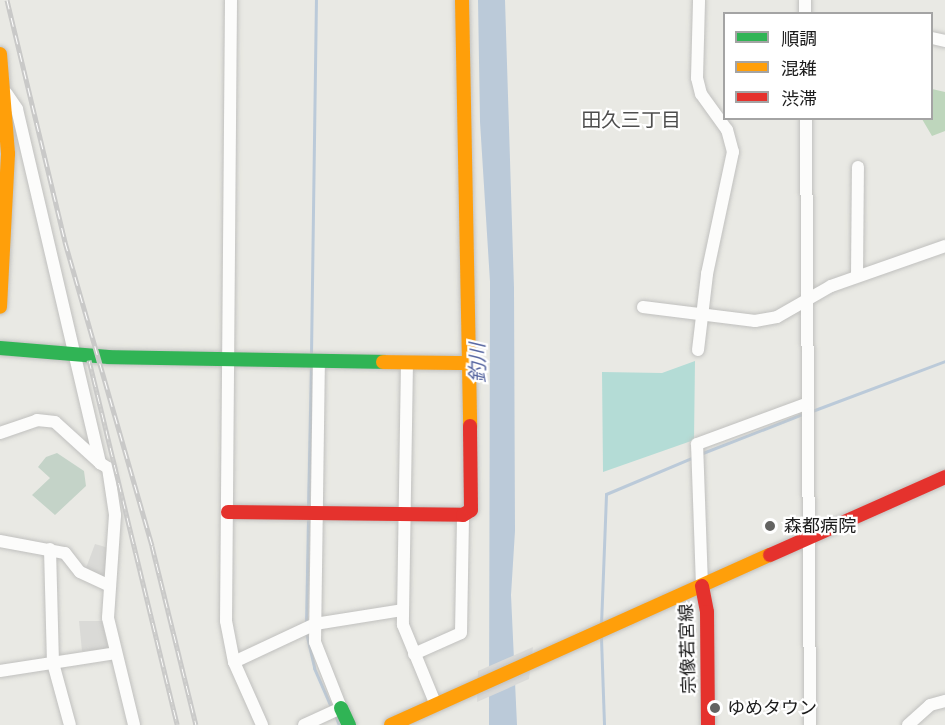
<!DOCTYPE html>
<meta charset="utf-8">
<style>
body{margin:0}
#map{position:relative;width:945px;height:725px;overflow:hidden;background:#e9e9e4;font-family:"Archivo Narrow","Noto Sans JP",sans-serif}
div>[style]{position:absolute}
[style*='--x']{left:calc(var(--x)*1px);top:calc(var(--y)*1px);width:calc(var(--w)*1px);rotate:calc(var(--a)*1deg)}
.forest>*{inset:0;background:#bed6bc}
.cemetery>*{inset:0;background:#c4d3c8}
.pitch>*{inset:0;background:#b4dcd6}
.parking>*{inset:0;background:#dadad7}
.water>*{inset:0;background:#bbcad9}
.pier>*{inset:0;background:#dbdbd9}
.stream>*{height:3px;margin:-1.5px;padding:0 1.5px;transform-origin:1.5px;border-radius:1.5px;background:#bbcad9}
.roads{filter:drop-shadow(0 0 2px #c0c0be) drop-shadow(0 0 2px #c0c0be)}
.street>*{height:12px;margin:-6px;padding:0 6px;transform-origin:6px;border-radius:6px;background:#fcfcfb}
.fast>*{height:14px;margin:-7px;padding:0 7px;transform-origin:7px;border-radius:7px;background:#30b455}
.slow>*{height:14px;margin:-7px;padding:0 7px;transform-origin:7px;border-radius:7px;background:#ff9f0a}
.jam>*{height:14px;margin:-7px;padding:0 7px;transform-origin:7px;border-radius:7px;background:#e5322d}
.rail>*{height:5px;margin-top:-2.5px;transform-origin:0;background:repeating-linear-gradient(90deg,#fff 0 9px,#c9c9c8 0 18px);box-sizing:border-box;border-block:2px solid #c9c9c8}
.dots>*{width:16px;height:16px;translate:-50% -50%;box-sizing:border-box;border:3px solid #fff;border-radius:50%}
span{translate:-50% -50%;white-space:nowrap;text-align:center;line-height:1.15;-webkit-text-stroke:4.5px #fff;paint-order:stroke}
.poi-label{font-size:18px;color:#1b1b1b}
.left{translate:0 -50%;text-align:left}
.street-label{font-size:18px;color:#1b1b1b}
.neighbourhood-label{font-size:20px;color:#4e4e4e}
.water-label{font-size:20px;color:#54639e;font-style:italic}
.legend{position:absolute;left:723px;top:12px;width:210px;height:108px;box-sizing:border-box;background:#fff;border:2px solid #a4a4a4;margin:0;padding:8px 10px;list-style:none;font-size:18px;color:#1b1b1b}
.legend li{display:flex;align-items:center;gap:12px;height:30px}
.legend b{width:30px;border:2px solid #a4a4a4}
</style>
<div id="map">
<div class="forest">
<div style="clip-path:polygon(932px 89px,945px 92px,945px 131px,932px 136px,922px 119px,932px 118px)"></div>
</div>
<div class="cemetery">
<div style="clip-path:polygon(57px 453px,84px 471px,86px 486px,55px 515px,32px 495px,50px 478px,38px 467px,46px 457px)"></div>
</div>
<div class="pitch">
<div style="clip-path:polygon(695px 361px,694px 440px,603px 472px,602px 372px,662px 373px)"></div>
</div>
<div class="parking">
<div style="clip-path:polygon(95px 544px,109px 548px,104px 577px,86px 568px)"></div>
<div style="clip-path:polygon(79px 621px,102px 621px,108px 646px,105px 649px,82px 651px)"></div>
</div>
<div class="water">
<div style="clip-path:polygon(478px 0,505px 0,514px 288px,515px 531px,511px 595px,517px 725px,489px 725px,490px 282px,480px 122px)"></div>
</div>
<div class="pier">
<div style="clip-path:polygon(533px 647px,529px 679px,477px 702px,478px 671px)"></div>
</div>
<div class="stream">
<div style="--x:311;--y:355;--w:355;--a:-89.2"></div>
<div style="--x:812;--y:411;--w:142;--a:-20.6"></div>
<div style="--x:700;--y:454;--w:113;--a:-21.3"></div>
<div style="--x:308;--y:508;--w:143;--a:-88.8"></div>
<div style="--x:306;--y:625;--w:107;--a:-88.9"></div>
<div style="--x:601;--y:625;--w:131;--a:-87.8"></div>
<div style="--x:606;--y:494;--w:95;--a:-22.8"></div>
<div style="--x:306;--y:632;--w:37;--a:77"></div>
<div style="--x:314;--y:668;--w:43;--a:66.4"></div>
<div style="--x:601;--y:638;--w:87;--a:88"></div>
<div style="--x:334;--y:713;--w:13;--a:67"></div>
</div>
<div class="roads">
<div class="street">
<div style="--x:231;--y:0;--w:621;--a:90.46"></div>
<div style="--x:226;--y:621;--w:42;--a:79"></div>
<div style="--x:234;--y:662;--w:69;--a:66"></div>
<div style="--x:805;--y:0;--w:14;--a:90"></div>
<div style="--x:932;--y:38;--w:13;--a:13"></div>
<div style="--x:7;--y:94;--w:18;--a:56"></div>
<div style="--x:17;--y:109;--w:364;--a:76.8"></div>
<div style="--x:100;--y:463;--w:9;--a:32"></div>
<div style="--x:108;--y:468;--w:48;--a:81.5"></div>
<div style="--x:115;--y:515;--w:103;--a:93.9"></div>
<div style="--x:108;--y:618;--w:110;--a:76.3"></div>
<div style="--x:806;--y:118;--w:607;--a:89.62"></div>
<div style="--x:857;--y:276;--w:109;--a:-89.5"></div>
<div style="--x:643;--y:307;--w:113;--a:7.1"></div>
<div style="--x:755;--y:321;--w:22;--a:-10"></div>
<div style="--x:777;--y:317;--w:62;--a:-29.9"></div>
<div style="--x:831;--y:286;--w:121;--a:-19.3"></div>
<div style="--x:698;--y:350;--w:77;--a:-83.2"></div>
<div style="--x:707;--y:274;--w:125;--a:-78"></div>
<div style="--x:733;--y:152;--w:23;--a:-105"></div>
<div style="--x:727;--y:130;--w:44;--a:-125.8"></div>
<div style="--x:701;--y:94;--w:16;--a:-104"></div>
<div style="--x:697;--y:78;--w:78;--a:-88.5"></div>
<div style="--x:407;--y:362;--w:263;--a:90.9"></div>
<div style="--x:403;--y:625;--w:87;--a:67.6"></div>
<div style="--x:0;--y:433;--w:39;--a:-19"></div>
<div style="--x:37;--y:420;--w:18;--a:6"></div>
<div style="--x:55;--y:422;--w:61;--a:42.3"></div>
<div style="--x:0;--y:541;--w:66;--a:10.5"></div>
<div style="--x:65;--y:553;--w:24;--a:52"></div>
<div style="--x:80;--y:572;--w:31;--a:25"></div>
<div style="--x:50;--y:549;--w:114;--a:88.5"></div>
<div style="--x:53;--y:663;--w:64;--a:74.7"></div>
<div style="--x:702;--y:586;--w:142;--a:-92"></div>
<div style="--x:697;--y:444;--w:116;--a:-20.2"></div>
<div style="--x:414;--y:654;--w:51;--a:-24.1"></div>
<div style="--x:461;--y:633;--w:118;--a:-89"></div>
<div style="--x:234;--y:662;--w:89;--a:-25.1"></div>
<div style="--x:315;--y:624;--w:88;--a:-9.1"></div>
<div style="--x:0;--y:671;--w:117;--a:-8.8"></div>
<div style="--x:304;--y:725;--w:41;--a:-24.7"></div>
<div style="--x:341;--y:708;--w:71;--a:-111.5"></div>
<div style="--x:315;--y:642;--w:281;--a:-89.2"></div>
<div style="--x:908;--y:725;--w:30;--a:-42"></div>
<div style="--x:930;--y:705;--w:16;--a:-15"></div>
</div>
<div class="fast">
<div style="--x:0;--y:348;--w:109;--a:4.7"></div>
<div style="--x:109;--y:357;--w:274;--a:1"></div>
<div style="--x:341;--y:708;--w:19;--a:65"></div>
</div>
<div class="slow">
<div style="--x:462;--y:0;--w:426;--a:88.9"></div>
<div style="--x:0;--y:54;--w:100;--a:85.4"></div>
<div style="--x:8;--y:154;--w:153;--a:93"></div>
<div style="--x:383;--y:362;--w:88;--a:0.7"></div>
<div style="--x:391;--y:725;--w:415;--a:-24.2"></div>
</div>
<div class="jam">
<div style="--x:228;--y:512;--w:235;--a:0.7"></div>
<div style="--x:463;--y:515;--w:9;--a:-32"></div>
<div style="--x:471;--y:510;--w:84;--a:-90.7"></div>
<div style="--x:770;--y:555;--w:192;--a:-24"></div>
<div style="--x:702;--y:586;--w:26;--a:79"></div>
<div style="--x:707;--y:612;--w:113;--a:89.5"></div>
</div>
</div>
<div class="rail">
<div style="--x:7;--y:0;--w:249;--a:76.5"></div>
<div style="--x:65;--y:242;--w:316;--a:74"></div>
<div style="--x:152;--y:546;--w:184;--a:76.2"></div>
<div style="--x:89;--y:360;--w:375;--a:76.4"></div>
</div>
<div class="dots">
<div style="left:770px;top:526px;background:#636361"></div>
<div style="left:715px;top:708px;background:#636361"></div>
</div>
<div class="poi-label">
<span class="left" style="left:784px;top:526px">森都病院</span>
<span class="left" style="left:727px;top:708px">ゆめタウン</span>
</div>
<div class="street-label">
<span style="left:688px;top:649px;rotate:-92deg">宗像若宮線</span>
</div>
<div class="neighbourhood-label">
<span style="left:631px;top:119px">田久三丁目</span>
</div>
<div class="water-label">
<span style="left:477px;top:363px;rotate:-91deg">釣川</span>
</div>
<ul class="legend">
<li><b style="height:8px;background:#30b455"></b>順調</li>
<li><b style="height:8px;background:#ff9f0a"></b>混雑</li>
<li><b style="height:8px;background:#e5322d"></b>渋滞</li>
</ul>
</div>
